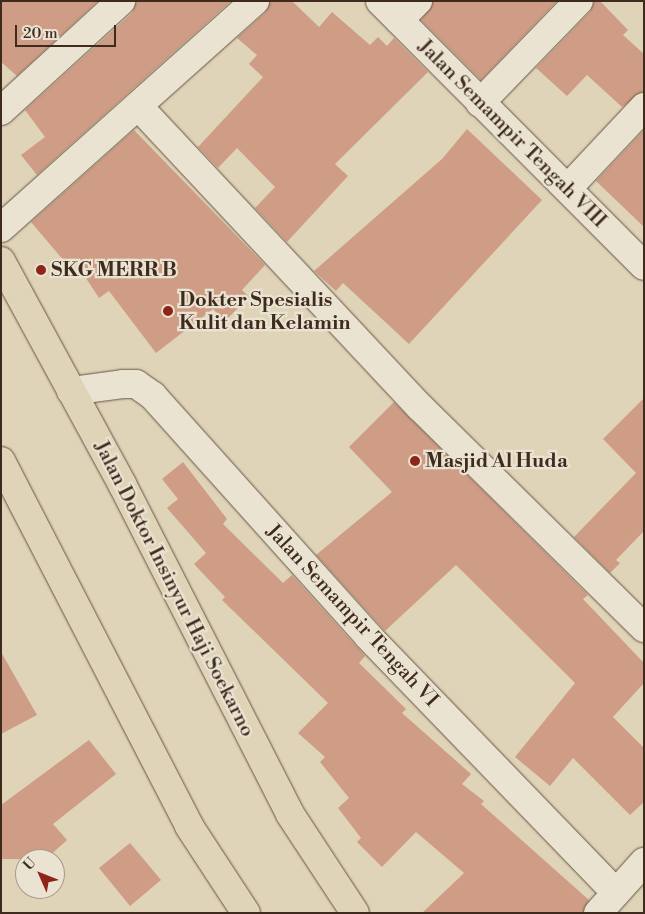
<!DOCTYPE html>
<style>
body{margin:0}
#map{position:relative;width:645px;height:914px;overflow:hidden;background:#dfd4b8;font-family:"Libre Bodoni",serif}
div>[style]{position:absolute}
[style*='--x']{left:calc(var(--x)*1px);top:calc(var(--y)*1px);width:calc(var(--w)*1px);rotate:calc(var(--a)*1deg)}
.building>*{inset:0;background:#cf9d85}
.roads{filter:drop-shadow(0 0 1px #675444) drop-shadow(0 0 1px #675444)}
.street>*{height:28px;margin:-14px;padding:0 14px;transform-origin:14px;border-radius:14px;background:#eae3d1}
.primary>*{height:28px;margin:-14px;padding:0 14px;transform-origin:14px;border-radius:14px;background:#dfd4b8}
.dots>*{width:14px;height:14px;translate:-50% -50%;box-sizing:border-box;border:2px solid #eae3d1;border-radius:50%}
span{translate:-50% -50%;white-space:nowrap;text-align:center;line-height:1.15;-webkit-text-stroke:4.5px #eae3d1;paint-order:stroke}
.street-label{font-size:20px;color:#3f2a1e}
.poi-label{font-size:20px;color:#3f2a1e;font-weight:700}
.left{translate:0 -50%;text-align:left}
.frame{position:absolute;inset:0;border:2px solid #3f2a1e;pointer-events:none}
.north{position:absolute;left:15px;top:849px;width:50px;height:50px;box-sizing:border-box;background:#eae3d1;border:1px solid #a69989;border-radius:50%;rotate:314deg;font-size:14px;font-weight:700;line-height:20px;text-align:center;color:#3f2a1e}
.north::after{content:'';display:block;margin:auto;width:18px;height:22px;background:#8f2418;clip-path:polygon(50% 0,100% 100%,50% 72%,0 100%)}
.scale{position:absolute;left:15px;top:25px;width:101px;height:22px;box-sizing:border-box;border:2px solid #3f2a1e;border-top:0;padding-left:6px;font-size:15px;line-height:18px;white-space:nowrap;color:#3f2a1e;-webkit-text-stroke:4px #eae3d1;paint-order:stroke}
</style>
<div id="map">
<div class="building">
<div style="clip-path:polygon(1px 1px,98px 1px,17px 76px,1px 62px)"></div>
<div style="clip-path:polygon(136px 1px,231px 1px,37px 175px,21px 155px,45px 137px,25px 110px,132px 13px)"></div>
<div style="clip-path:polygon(270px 1px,292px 1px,319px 27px,332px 12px,370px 45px,378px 37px,387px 46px,394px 38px,428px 72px,335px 164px,348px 176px,287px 242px,255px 208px,275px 187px,237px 148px,218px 168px,198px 147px,263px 77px,249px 64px,257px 55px,237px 38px,265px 13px)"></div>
<div style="clip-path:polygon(433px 1px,557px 1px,481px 80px,421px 20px)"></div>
<div style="clip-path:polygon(594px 1px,600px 1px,628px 30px,623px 35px,644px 54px,644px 92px,622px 107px,587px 75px,567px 96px,536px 68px,590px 12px)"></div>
<div style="clip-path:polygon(467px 129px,542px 200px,409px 344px,343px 283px,336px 291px,314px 271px,442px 159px)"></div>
<div style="clip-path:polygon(134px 130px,265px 265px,242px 290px,249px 297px,225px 321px,213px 309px,156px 353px,109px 291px,99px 298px,76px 263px,70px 268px,31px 222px)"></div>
<div style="clip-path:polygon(644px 130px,644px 227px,596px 181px)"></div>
<div style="clip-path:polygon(644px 398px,644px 531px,616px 560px,620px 563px,610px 573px,574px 537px,636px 473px,603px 439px)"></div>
<div style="clip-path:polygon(394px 402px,588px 595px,583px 599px,644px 663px,644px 683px,613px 717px,644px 748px,644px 802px,630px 815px,573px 758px,550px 786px,515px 757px,575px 683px,456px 565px,385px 631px,316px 555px,392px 492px,349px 447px)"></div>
<div style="clip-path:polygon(183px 462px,227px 519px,223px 524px,283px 583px,292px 575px,365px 656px,359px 663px,406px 709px,402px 713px,471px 774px,462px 784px,484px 801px,481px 804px,589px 900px,583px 913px,422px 913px,464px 873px,416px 832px,382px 867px,357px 842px,361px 838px,338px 808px,349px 798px,320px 762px,325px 757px,298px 733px,328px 703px,222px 600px,225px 597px,194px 564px,206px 553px,167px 508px,178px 499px,162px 479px)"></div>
<div style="clip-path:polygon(1px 652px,37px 715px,1px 734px)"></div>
<div style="clip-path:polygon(89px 740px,116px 774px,53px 824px,67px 840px,46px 859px,1px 859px,1px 805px)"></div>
<div style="clip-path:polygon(130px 843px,161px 880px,130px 906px,99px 868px)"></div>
</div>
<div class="roads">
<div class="street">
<div style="--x:380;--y:1;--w:374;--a:45.1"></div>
<div style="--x:399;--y:20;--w:27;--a:-45"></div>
<div style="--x:480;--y:103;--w:142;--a:-45.9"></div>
<div style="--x:139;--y:107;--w:411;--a:46.9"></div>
<div style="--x:420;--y:407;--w:315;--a:44.6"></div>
<div style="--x:1;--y:111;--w:163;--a:-42.5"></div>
<div style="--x:568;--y:188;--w:111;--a:-46.8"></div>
<div style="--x:1;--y:228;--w:341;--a:-41.8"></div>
<div style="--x:71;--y:391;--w:52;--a:-7.7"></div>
<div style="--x:123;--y:384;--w:13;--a:0"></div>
<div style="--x:136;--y:384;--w:21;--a:35"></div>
<div style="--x:153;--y:396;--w:322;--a:48.1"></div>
<div style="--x:368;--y:636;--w:357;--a:46"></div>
<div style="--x:598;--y:913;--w:69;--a:-48"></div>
</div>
<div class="primary">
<div style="--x:1;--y:261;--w:254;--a:61.5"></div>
<div style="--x:122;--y:484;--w:370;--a:63"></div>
<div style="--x:290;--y:814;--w:118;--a:56.7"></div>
<div style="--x:1;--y:461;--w:411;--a:62.7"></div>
<div style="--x:189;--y:826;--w:104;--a:56.8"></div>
</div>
</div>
<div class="dots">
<div style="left:41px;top:270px;background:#8f2418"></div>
<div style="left:168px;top:311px;background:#8f2418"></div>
<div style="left:415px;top:461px;background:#8f2418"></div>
</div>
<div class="street-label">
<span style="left:512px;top:134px;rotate:45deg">Jalan Semampir Tengah VIII</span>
<span style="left:174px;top:589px;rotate:63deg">Jalan Doktor Insinyur Haji Soekarno</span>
<span style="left:352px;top:616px;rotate:47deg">Jalan Semampir Tengah VI</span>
</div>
<div class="poi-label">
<span class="left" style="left:51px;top:270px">SKG MERR B</span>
<span class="left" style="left:179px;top:312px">Dokter Spesialis<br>Kulit dan Kelamin</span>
<span class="left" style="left:425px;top:461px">Masjid Al Huda</span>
</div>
<div class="frame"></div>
<div class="north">U</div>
<div class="scale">20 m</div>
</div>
